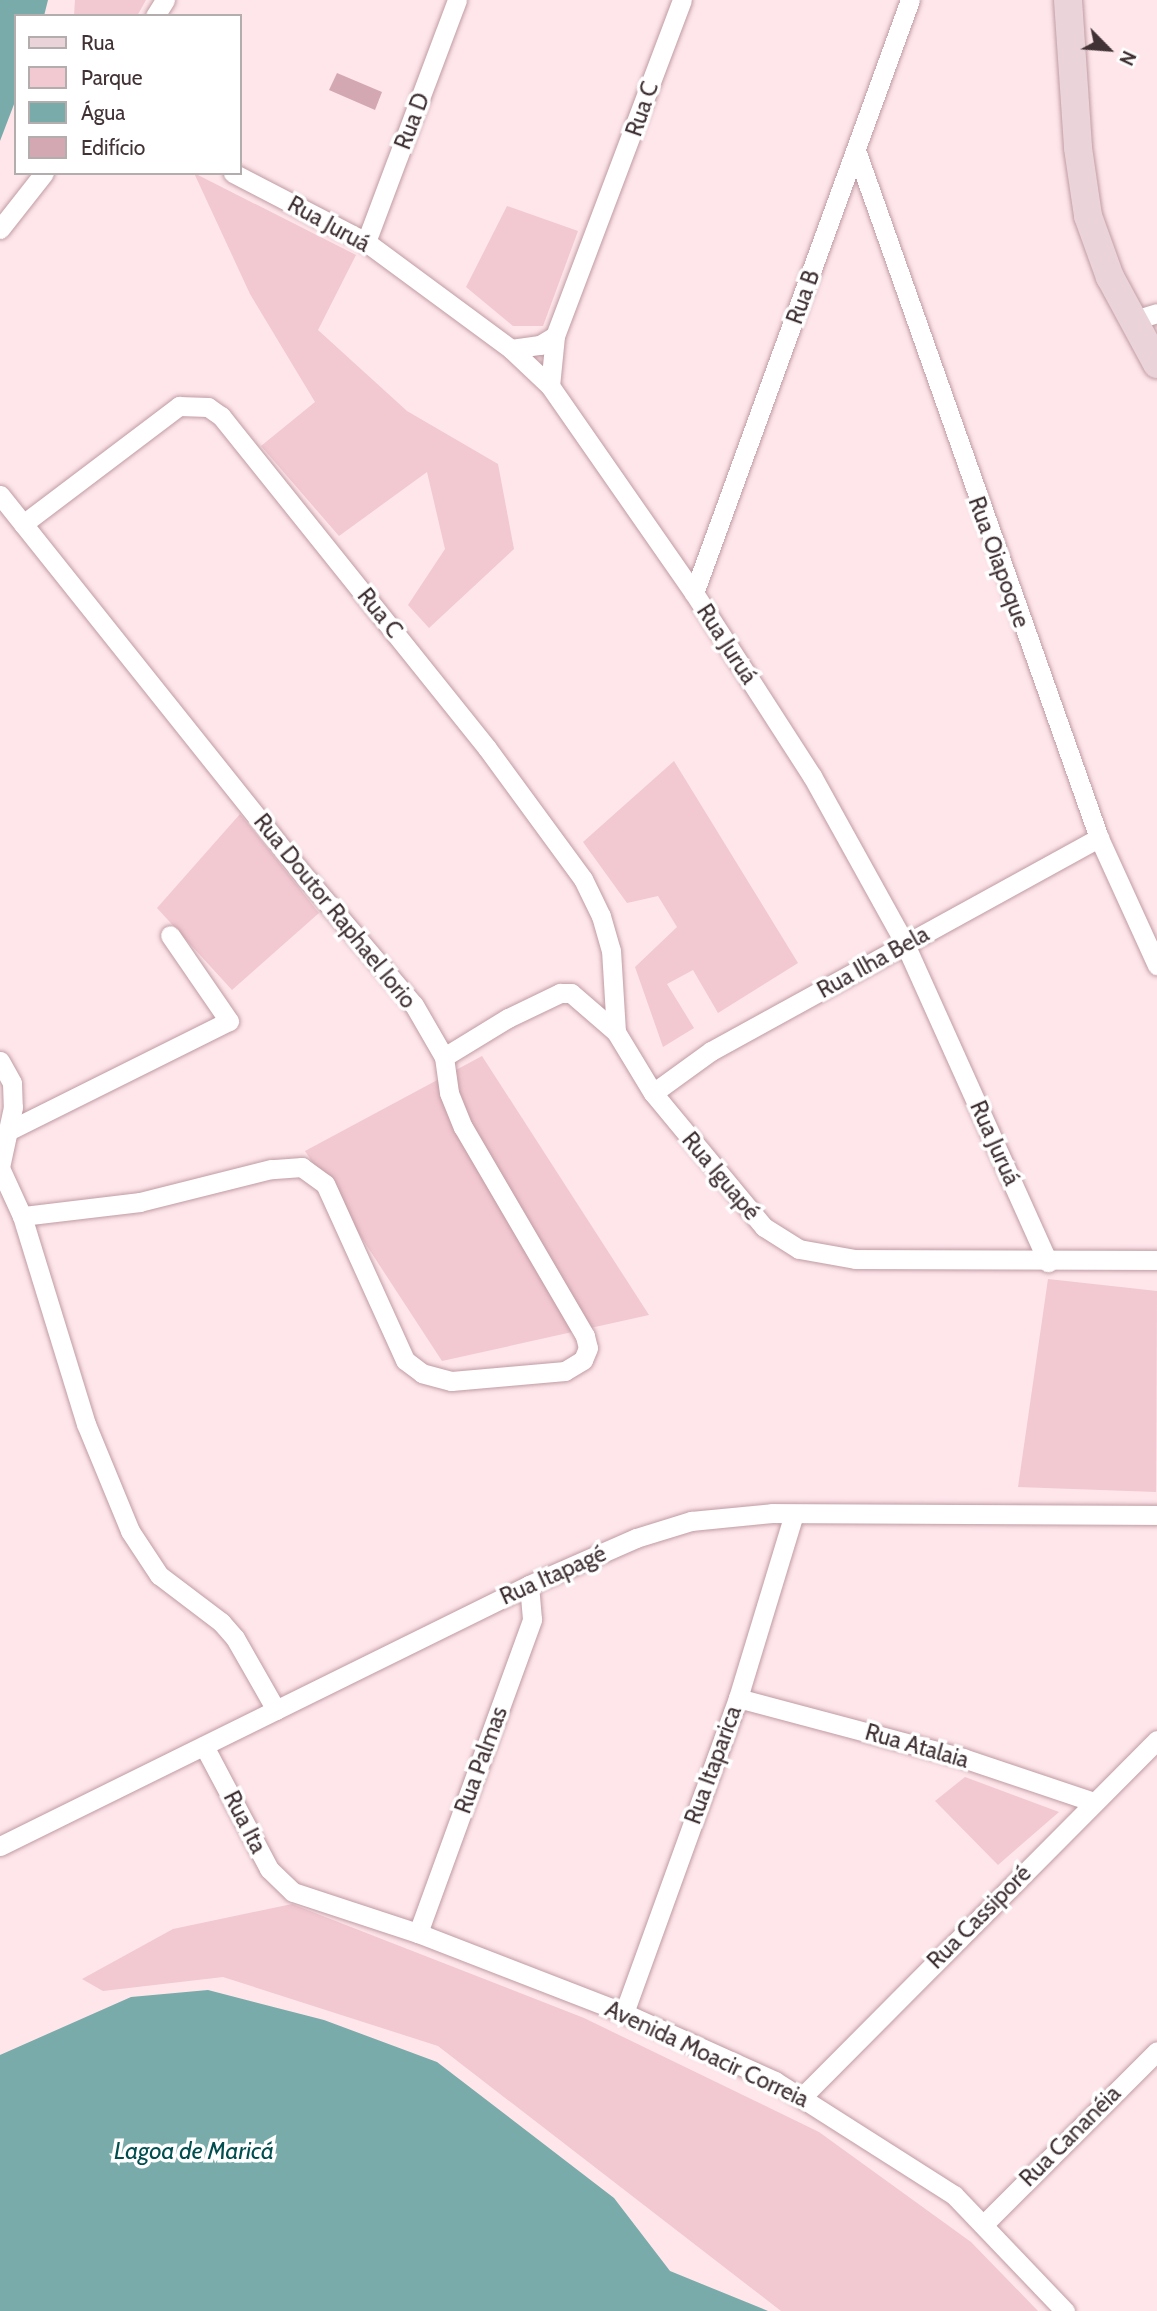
<!DOCTYPE html>
<meta charset="utf-8">
<style>
body{margin:0}
#map{position:relative;width:1157px;height:2311px;overflow:hidden;background:#fee6eb;font-family:Cabin,sans-serif}
div>[style]{position:absolute}
[style*='--x']{left:calc(var(--x)*1px);top:calc(var(--y)*1px);width:calc(var(--w)*1px);rotate:calc(var(--a)*1deg)}
.green>*{inset:0;background:#f2c8d1}
.water>*{inset:0;background:#78abaa}
.building>*{inset:0;background:#d4a8b2}
.roads{filter:drop-shadow(0 0 2px #c09ba3) drop-shadow(0 0 2px #c09ba3)}
.street>*{height:19px;margin:-9.5px;padding:0 9.5px;transform-origin:9.5px;border-radius:9.5px;background:#fff}
.secondary>*{height:28px;margin:-14px;padding:0 14px;transform-origin:14px;border-radius:14px;background:#ead3d9}
span{translate:-50% -50%;white-space:nowrap;text-align:center;line-height:1.15;-webkit-text-stroke:7px #fff;paint-order:stroke}
.street-label{font-size:23px;color:#413235}
.water-label{font-size:24px;color:#004e4f;font-style:italic}
.legend{position:absolute;left:14px;top:14px;width:228px;height:161px;box-sizing:border-box;background:#fff;border:2px solid #b3adae;margin:0;padding:9px 12px;list-style:none;font-size:21px;color:#413235}
.legend li{display:flex;align-items:center;gap:14px;height:35px}
.legend b{width:35px;border:2px solid #b3adae}
.north{position:absolute;left:1073px;top:14px;width:70px;height:70px;-webkit-text-stroke:5px #fff;paint-order:stroke;rotate:115deg;font-size:19px;font-weight:700;line-height:28px;text-align:center;color:#413235}
.north::after{content:'';display:block;margin:auto;width:24px;height:32px;background:#413235;clip-path:polygon(50% 0,100% 100%,50% 72%,0 100%)}
</style>
<div id="map">
<div class="green">
<div style="clip-path:polygon(75px 0,146px 0,137px 16px,74px 16px)"></div>
<div style="clip-path:polygon(194px 173px,356px 255px,318px 330px,407px 411px,498px 464px,514px 549px,429px 628px,408px 605px,445px 549px,427px 472px,339px 536px,261px 446px,315px 402px,250px 294px)"></div>
<div style="clip-path:polygon(507px 206px,578px 231px,543px 326px,513px 326px,466px 287px)"></div>
<div style="clip-path:polygon(674px 761px,798px 963px,718px 1013px,693px 970px,667px 984px,694px 1028px,663px 1047px,635px 967px,677px 927px,658px 896px,627px 903px,583px 842px)"></div>
<div style="clip-path:polygon(240px 814px,319px 913px,232px 990px,157px 908px)"></div>
<div style="clip-path:polygon(482px 1056px,649px 1315px,442px 1361px,305px 1151px)"></div>
<div style="clip-path:polygon(1048px 1279px,1157px 1291px,1156px 1492px,1018px 1487px)"></div>
<div style="clip-path:polygon(965px 1777px,1059px 1812px,998px 1865px,935px 1801px)"></div>
<div style="clip-path:polygon(292px 1904px,584px 2018px,819px 2132px,971px 2242px,1038px 2311px,781px 2311px,438px 2046px,223px 1977px,103px 1991px,82px 1979px,173px 1929px)"></div>
</div>
<div class="water">
<div style="clip-path:polygon(0 0,48px 0,44px 16px,16px 16px,16px 99px,0 141px)"></div>
<div style="clip-path:polygon(208px 1990px,324px 2020px,437px 2062px,614px 2198px,670px 2271px,768px 2311px,0 2311px,0 2055px,131px 1997px)"></div>
</div>
<div class="building">
<div style="clip-path:polygon(337px 73px,382px 92px,375px 110px,329px 90px)"></div>
</div>
<div class="roads">
<div class="street">
<div style="--x:155;--y:16;--w:19;--a:-58"></div>
<div style="--x:857;--y:153;--w:726;--a:70.54"></div>
<div style="--x:1099;--y:838;--w:140;--a:65.5"></div>
<div style="--x:233;--y:173;--w:150;--a:27.4"></div>
<div style="--x:366;--y:242;--w:180;--a:36.4"></div>
<div style="--x:511;--y:349;--w:54;--a:43.5"></div>
<div style="--x:550;--y:386;--w:252;--a:55.2"></div>
<div style="--x:694;--y:593;--w:218;--a:57.2"></div>
<div style="--x:812;--y:776;--w:192;--a:61"></div>
<div style="--x:905;--y:944;--w:349;--a:65.8"></div>
<div style="--x:0;--y:229;--w:71;--a:-51.8"></div>
<div style="--x:366;--y:242;--w:259;--a:-69.4"></div>
<div style="--x:1131;--y:321;--w:27;--a:-17"></div>
<div style="--x:511;--y:349;--w:29;--a:-8"></div>
<div style="--x:540;--y:345;--w:17;--a:-31"></div>
<div style="--x:550;--y:386;--w:50;--a:-84.3"></div>
<div style="--x:555;--y:336;--w:359;--a:-69.3"></div>
<div style="--x:0;--y:495;--w:492;--a:51.4"></div>
<div style="--x:307;--y:879;--w:165;--a:49.7"></div>
<div style="--x:414;--y:1005;--w:60;--a:60"></div>
<div style="--x:444;--y:1057;--w:36;--a:82"></div>
<div style="--x:449;--y:1093;--w:37;--a:68"></div>
<div style="--x:463;--y:1127;--w:242;--a:59.7"></div>
<div style="--x:585;--y:1336;--w:12;--a:76"></div>
<div style="--x:588;--y:1348;--w:13;--a:113"></div>
<div style="--x:583;--y:1360;--w:21;--a:149"></div>
<div style="--x:565;--y:1371;--w:114;--a:175"></div>
<div style="--x:451;--y:1381;--w:30;--a:-165"></div>
<div style="--x:422;--y:1373;--w:21;--a:-143"></div>
<div style="--x:405;--y:1360;--w:193;--a:-114.4"></div>
<div style="--x:325;--y:1184;--w:29;--a:-144"></div>
<div style="--x:302;--y:1167;--w:31;--a:176"></div>
<div style="--x:271;--y:1169;--w:135;--a:165.9"></div>
<div style="--x:140;--y:1202;--w:119;--a:173.2"></div>
<div style="--x:23;--y:524;--w:196;--a:-37.1"></div>
<div style="--x:179;--y:406;--w:29;--a:2"></div>
<div style="--x:208;--y:407;--w:16;--a:35"></div>
<div style="--x:221;--y:416;--w:425;--a:51.3"></div>
<div style="--x:487;--y:748;--w:162;--a:53.8"></div>
<div style="--x:583;--y:879;--w:41;--a:64.1"></div>
<div style="--x:601;--y:916;--w:35;--a:74"></div>
<div style="--x:611;--y:950;--w:82;--a:86.5"></div>
<div style="--x:694;--y:593;--w:631;--a:-69.99"></div>
<div style="--x:444;--y:1057;--w:75;--a:-31.4"></div>
<div style="--x:508;--y:1018;--w:58;--a:-25.7"></div>
<div style="--x:560;--y:993;--w:11;--a:0"></div>
<div style="--x:571;--y:993;--w:60;--a:40.9"></div>
<div style="--x:616;--y:1032;--w:71;--a:58.8"></div>
<div style="--x:653;--y:1093;--w:174;--a:50.4"></div>
<div style="--x:764;--y:1227;--w:41;--a:32.2"></div>
<div style="--x:799;--y:1249;--w:57;--a:10.1"></div>
<div style="--x:855;--y:1259;--w:302;--a:0.2"></div>
<div style="--x:0;--y:1061;--w:25;--a:61"></div>
<div style="--x:12;--y:1083;--w:24;--a:88"></div>
<div style="--x:13;--y:1107;--w:61;--a:102.2"></div>
<div style="--x:653;--y:1093;--w:72;--a:-35.9"></div>
<div style="--x:711;--y:1051;--w:443;--a:-28.8"></div>
<div style="--x:6;--y:1132;--w:249;--a:-26.5"></div>
<div style="--x:229;--y:1021;--w:104;--a:-124.5"></div>
<div style="--x:0;--y:1168;--w:53;--a:65.4"></div>
<div style="--x:22;--y:1216;--w:218;--a:72.9"></div>
<div style="--x:86;--y:1424;--w:116;--a:67.6"></div>
<div style="--x:130;--y:1531;--w:53;--a:56.6"></div>
<div style="--x:159;--y:1575;--w:78;--a:37.2"></div>
<div style="--x:221;--y:1622;--w:21;--a:49"></div>
<div style="--x:235;--y:1638;--w:83;--a:60.3"></div>
<div style="--x:738;--y:1698;--w:233;--a:14.9"></div>
<div style="--x:963;--y:1758;--w:138;--a:18.6"></div>
<div style="--x:204;--y:1746;--w:139;--a:62.1"></div>
<div style="--x:269;--y:1869;--w:33;--a:44"></div>
<div style="--x:293;--y:1892;--w:132;--a:18.2"></div>
<div style="--x:418;--y:1933;--w:221;--a:21.2"></div>
<div style="--x:624;--y:2013;--w:166;--a:24.2"></div>
<div style="--x:775;--y:2081;--w:212;--a:32.5"></div>
<div style="--x:954;--y:2195;--w:161;--a:46.3"></div>
<div style="--x:0;--y:1846;--w:590;--a:-26.26"></div>
<div style="--x:529;--y:1585;--w:117;--a:-23.7"></div>
<div style="--x:636;--y:1538;--w:58;--a:-17.2"></div>
<div style="--x:691;--y:1521;--w:81;--a:-5.6"></div>
<div style="--x:772;--y:1513;--w:385;--a:0.3"></div>
<div style="--x:418;--y:1933;--w:334;--a:-70"></div>
<div style="--x:532;--y:1619;--w:34;--a:-95"></div>
<div style="--x:624;--y:2013;--w:335;--a:-70.1"></div>
<div style="--x:738;--y:1698;--w:192;--a:-73.1"></div>
<div style="--x:803;--y:2096;--w:502;--a:-45.16"></div>
<div style="--x:985;--y:2223;--w:243;--a:-45"></div>
</div>
<div class="secondary">
<div style="--x:1068;--y:0;--w:148;--a:86.1"></div>
<div style="--x:1078;--y:148;--w:69;--a:81.6"></div>
<div style="--x:1088;--y:216;--w:65;--a:70.2"></div>
<div style="--x:1110;--y:277;--w:99;--a:61.6"></div>
</div>
</div>
<div class="street-label">
<span style="left:642px;top:109px;rotate:-71deg">Rua C</span>
<span style="left:412px;top:121px;rotate:-69deg">Rua D</span>
<span style="left:329px;top:224px;rotate:29deg">Rua Juruá</span>
<span style="left:803px;top:297px;rotate:-70deg">Rua B</span>
<span style="left:999px;top:562px;rotate:70deg">Rua Oiapoque</span>
<span style="left:380px;top:613px;rotate:51deg">Rua C</span>
<span style="left:727px;top:644px;rotate:57deg">Rua Juruá</span>
<span style="left:335px;top:911px;rotate:51deg">Rua Doutor Raphael Iorio</span>
<span style="left:873px;top:962px;rotate:-29deg">Rua Ilha Bela</span>
<span style="left:995px;top:1143px;rotate:66deg">Rua Juruá</span>
<span style="left:721px;top:1176px;rotate:50deg">Rua Iguapé</span>
<span style="left:553px;top:1575px;rotate:-24deg">Rua Itapagé</span>
<span style="left:917px;top:1746px;rotate:16deg">Rua Atalaia</span>
<span style="left:481px;top:1760px;rotate:-70deg">Rua Palmas</span>
<span style="left:713px;top:1765px;rotate:-70deg">Rua Itaparica</span>
<span style="left:245px;top:1822px;rotate:63deg">Rua Ita</span>
<span style="left:979px;top:1917px;rotate:-45deg">Rua Cassiporé</span>
<span style="left:707px;top:2054px;rotate:25deg">Avenida Moacir Correia</span>
<span style="left:1070px;top:2136px;rotate:-45deg">Rua Cananéia</span>
</div>
<div class="water-label">
<span style="left:194px;top:2151px">Lagoa de Maricá</span>
</div>
<ul class="legend">
<li><b style="height:9px;background:#ead3d9"></b>Rua</li>
<li><b style="height:19px;background:#f2c8d1"></b>Parque</li>
<li><b style="height:19px;background:#78abaa"></b>Água</li>
<li><b style="height:19px;background:#d4a8b2"></b>Edifício</li>
</ul>
<div class="north">N</div>
</div>
